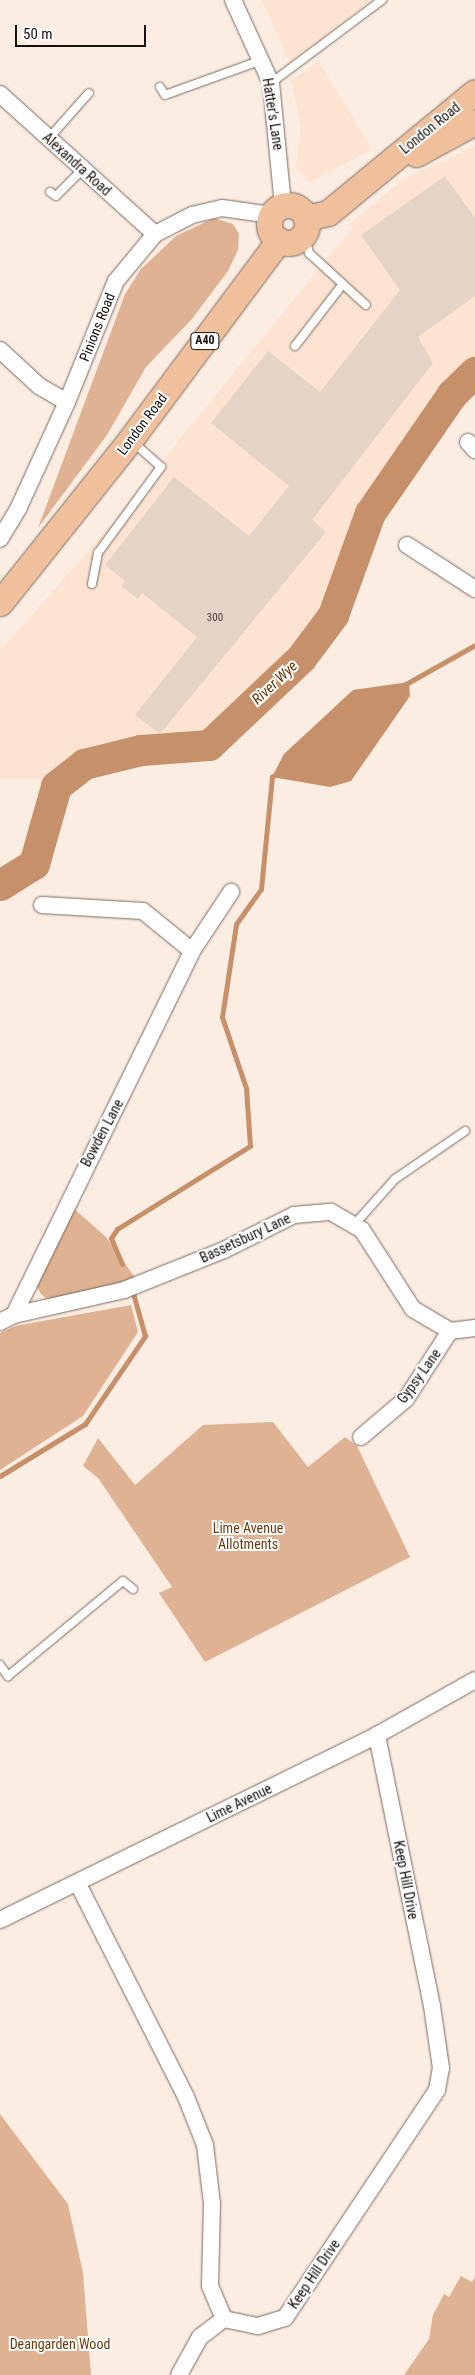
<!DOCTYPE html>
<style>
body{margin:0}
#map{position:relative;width:475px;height:2375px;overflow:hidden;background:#fcede3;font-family:"Roboto Condensed",sans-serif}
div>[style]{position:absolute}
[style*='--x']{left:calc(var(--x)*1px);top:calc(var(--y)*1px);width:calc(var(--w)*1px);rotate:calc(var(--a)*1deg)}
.built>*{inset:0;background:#fde3d2}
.green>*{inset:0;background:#dfb293}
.water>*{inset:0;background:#c6906a}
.stream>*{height:5px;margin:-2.5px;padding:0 2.5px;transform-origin:2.5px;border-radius:2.5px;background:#c6906a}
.river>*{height:31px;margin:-15.5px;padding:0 15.5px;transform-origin:15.5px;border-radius:15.5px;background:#c6906a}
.building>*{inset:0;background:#e5d3c6}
.roads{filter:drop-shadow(0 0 1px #7a6a5f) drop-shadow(0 0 1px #7a6a5f)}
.lane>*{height:8px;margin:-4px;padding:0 4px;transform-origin:4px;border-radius:4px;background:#fff}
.street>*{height:16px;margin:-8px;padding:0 8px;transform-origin:8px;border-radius:8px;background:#fff}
.primary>*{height:25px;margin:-12.5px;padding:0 12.5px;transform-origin:12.5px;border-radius:12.5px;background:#f0bf9b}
.primary>.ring{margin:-12.5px;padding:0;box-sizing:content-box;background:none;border:25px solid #f0bf9b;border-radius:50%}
span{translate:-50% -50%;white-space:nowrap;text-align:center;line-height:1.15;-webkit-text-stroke:4px #fff;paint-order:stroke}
.number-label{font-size:11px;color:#4a413a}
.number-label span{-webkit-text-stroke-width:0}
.shield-label span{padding:1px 4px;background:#fff;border:1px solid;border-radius:4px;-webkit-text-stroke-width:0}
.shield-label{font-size:12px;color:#17100c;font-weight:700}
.street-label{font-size:14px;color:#17100c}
.park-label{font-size:14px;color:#6e3b0e}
.water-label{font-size:15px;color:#6c390b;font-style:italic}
.scale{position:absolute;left:15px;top:25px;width:131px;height:22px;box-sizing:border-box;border:2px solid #17100c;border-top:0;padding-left:6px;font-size:15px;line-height:18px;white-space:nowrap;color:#17100c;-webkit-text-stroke:4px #fff;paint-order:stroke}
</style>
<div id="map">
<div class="built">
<div style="clip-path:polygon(261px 0,372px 0,290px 62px)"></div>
<div style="clip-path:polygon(319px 62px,372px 149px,309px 183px,296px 169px,301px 127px,291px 80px)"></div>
<div style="clip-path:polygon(475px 146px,475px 359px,463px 373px,468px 379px,402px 451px,373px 499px,316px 635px,266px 688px,211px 732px,196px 739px,127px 742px,80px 752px,62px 764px,53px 779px,0 779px,0 651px,97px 541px,352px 228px,351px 223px,404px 179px)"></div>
</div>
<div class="green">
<div style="clip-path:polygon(214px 218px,233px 224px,239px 234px,238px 250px,228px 271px,192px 319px,146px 367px,107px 435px,38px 528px,125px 294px,141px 269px,176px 236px)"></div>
<div style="clip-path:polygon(72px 1207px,106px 1237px,136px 1279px,48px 1300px,41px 1294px,36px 1285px)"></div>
<div style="clip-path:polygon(131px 1305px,138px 1332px,83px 1416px,0 1470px,0 1333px,15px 1326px)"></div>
<div style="clip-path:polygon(273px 1422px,308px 1467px,345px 1437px,357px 1446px,410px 1557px,205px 1662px,159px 1593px,172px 1587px,98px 1478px,83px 1466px,98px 1438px,135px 1485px,203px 1425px)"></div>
<div style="clip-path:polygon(0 2114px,68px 2204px,83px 2273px,91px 2375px,0 2375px)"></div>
<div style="clip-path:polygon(461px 2276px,472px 2282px,475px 2277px,475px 2375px,404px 2375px,429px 2339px,433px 2315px,444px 2294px,449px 2297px)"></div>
</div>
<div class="water">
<div style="clip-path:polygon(409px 682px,410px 696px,351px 781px,330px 787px,272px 777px,284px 754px,353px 690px)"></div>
</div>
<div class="stream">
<div style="--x:404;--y:685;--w:81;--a:-29.4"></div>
<div style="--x:122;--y:1264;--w:28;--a:-113"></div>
<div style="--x:111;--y:1238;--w:11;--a:-56"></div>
<div style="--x:117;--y:1229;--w:157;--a:-32"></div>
<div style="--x:250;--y:1146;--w:58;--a:-93.9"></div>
<div style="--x:246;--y:1088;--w:75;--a:-108.7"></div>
<div style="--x:222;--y:1017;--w:94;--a:-81.4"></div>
<div style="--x:236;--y:924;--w:43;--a:-54.5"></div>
<div style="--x:261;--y:889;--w:113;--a:-84.4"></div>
<div style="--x:272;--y:777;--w:7;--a:-34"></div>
<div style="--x:0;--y:1476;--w:100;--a:-31.5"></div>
<div style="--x:85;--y:1424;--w:107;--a:-55.7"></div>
<div style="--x:145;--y:1336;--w:45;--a:-105.6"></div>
</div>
<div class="river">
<div style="--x:0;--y:885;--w:40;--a:-32"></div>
<div style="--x:34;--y:864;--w:81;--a:-74.2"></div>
<div style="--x:56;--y:786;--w:36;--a:-38"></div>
<div style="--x:84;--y:764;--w:59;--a:-13.8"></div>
<div style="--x:141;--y:750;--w:68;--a:-4.2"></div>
<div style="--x:209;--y:745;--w:127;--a:-43.4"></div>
<div style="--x:301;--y:658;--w:54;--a:-53.3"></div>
<div style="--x:333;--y:615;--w:109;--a:-70.1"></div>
<div style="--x:370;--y:513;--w:145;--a:-55.4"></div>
<div style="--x:452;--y:394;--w:32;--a:-44"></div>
</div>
<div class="building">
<div style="clip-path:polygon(445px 176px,475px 218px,475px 296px,418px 337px,433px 363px,312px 520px,326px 532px,160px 734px,135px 715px,197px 637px,142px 593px,138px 599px,121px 586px,125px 581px,105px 565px,174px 477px,249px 536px,289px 486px,211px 423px,268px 351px,320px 392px,400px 290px,361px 235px)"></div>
</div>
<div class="roads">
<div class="lane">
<div style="--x:271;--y:83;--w:139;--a:-36.8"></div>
<div style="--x:160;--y:87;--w:9;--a:58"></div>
<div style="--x:165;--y:95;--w:103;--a:-19.8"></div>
<div style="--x:49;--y:138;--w:60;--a:-48.4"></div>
<div style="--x:50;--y:192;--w:7;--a:34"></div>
<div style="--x:56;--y:196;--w:38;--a:-45"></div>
<div style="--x:304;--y:235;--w:19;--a:74"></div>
<div style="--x:309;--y:253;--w:77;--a:42.4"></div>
<div style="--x:295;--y:346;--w:78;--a:-52.3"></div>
<div style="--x:92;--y:584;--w:32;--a:-79"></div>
<div style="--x:98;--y:553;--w:107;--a:-53.8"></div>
<div style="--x:161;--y:467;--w:39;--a:-138"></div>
<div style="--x:354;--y:1225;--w:62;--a:-48.3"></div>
<div style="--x:395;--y:1179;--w:85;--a:-34.4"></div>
<div style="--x:0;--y:1665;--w:14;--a:54"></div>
<div style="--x:8;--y:1676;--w:149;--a:-39.6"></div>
<div style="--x:123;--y:1581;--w:13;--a:39"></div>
</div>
<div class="street">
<div style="--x:233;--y:0;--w:91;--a:65.4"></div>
<div style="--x:271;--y:83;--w:124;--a:84.4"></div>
<div style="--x:0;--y:94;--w:209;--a:42.1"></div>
<div style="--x:0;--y:350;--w:53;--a:42.7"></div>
<div style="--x:39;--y:386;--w:32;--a:30"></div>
<div style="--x:468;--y:442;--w:11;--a:49"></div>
<div style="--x:0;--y:539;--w:37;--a:-59"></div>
<div style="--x:19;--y:507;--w:115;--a:-65.4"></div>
<div style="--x:67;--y:402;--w:131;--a:-68"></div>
<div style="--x:116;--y:281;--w:61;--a:-50.3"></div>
<div style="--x:155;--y:234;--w:42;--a:-27.2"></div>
<div style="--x:192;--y:215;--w:31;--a:-13"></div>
<div style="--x:222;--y:208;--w:50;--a:8"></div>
<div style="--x:407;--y:545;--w:81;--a:32.9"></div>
<div style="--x:42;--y:905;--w:101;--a:3.4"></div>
<div style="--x:143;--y:911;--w:63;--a:39.2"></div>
<div style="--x:14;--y:1315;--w:405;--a:-63.9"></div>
<div style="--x:192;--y:951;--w:71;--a:-56.5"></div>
<div style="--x:0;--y:1322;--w:16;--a:-27"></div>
<div style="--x:14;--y:1315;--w:113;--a:-12.8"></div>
<div style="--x:124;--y:1290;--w:108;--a:-21.8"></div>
<div style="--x:224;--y:1250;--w:78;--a:-26.6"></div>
<div style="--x:294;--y:1215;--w:37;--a:-5"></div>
<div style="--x:331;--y:1212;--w:36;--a:30"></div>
<div style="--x:362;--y:1230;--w:94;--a:57.2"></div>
<div style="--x:413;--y:1309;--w:43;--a:30.7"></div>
<div style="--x:450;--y:1331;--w:25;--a:-7"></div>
<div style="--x:361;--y:1437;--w:59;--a:-40.2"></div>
<div style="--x:406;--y:1399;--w:81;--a:-57.1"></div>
<div style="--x:78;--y:1884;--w:239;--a:63.1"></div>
<div style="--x:186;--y:2097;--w:52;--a:68.4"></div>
<div style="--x:205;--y:2145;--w:59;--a:83.2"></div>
<div style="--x:212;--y:2204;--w:82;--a:91.4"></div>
<div style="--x:210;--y:2286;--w:36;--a:67"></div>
<div style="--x:224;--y:2319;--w:35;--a:12"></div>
<div style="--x:258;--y:2326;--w:28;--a:-17"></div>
<div style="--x:285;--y:2318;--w:274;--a:-56.3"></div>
<div style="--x:437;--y:2090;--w:22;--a:-80"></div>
<div style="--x:441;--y:2068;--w:63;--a:-98.3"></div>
<div style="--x:432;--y:2006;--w:277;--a:-101.5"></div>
<div style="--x:0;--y:1920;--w:420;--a:-26.1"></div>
<div style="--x:377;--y:1735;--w:112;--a:-29.3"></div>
<div style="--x:179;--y:2375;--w:43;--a:-61.1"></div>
<div style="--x:200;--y:2337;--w:30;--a:-37"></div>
</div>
<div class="primary">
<div style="--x:416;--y:154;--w:67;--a:-28.5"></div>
<div class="ring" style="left:269px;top:205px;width:13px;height:13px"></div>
<div style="--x:306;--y:218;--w:23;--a:-13"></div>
<div style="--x:328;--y:213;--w:190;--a:-39.5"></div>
<div style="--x:0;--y:603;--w:208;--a:-51.4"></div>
<div style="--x:130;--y:440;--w:249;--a:-53.3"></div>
</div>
</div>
<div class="number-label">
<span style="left:215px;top:618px">300</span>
</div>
<div class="shield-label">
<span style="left:205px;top:341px">A40</span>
</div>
<div class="street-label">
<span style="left:273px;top:114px;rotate:81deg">Hatter's Lane</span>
<span style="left:430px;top:128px;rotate:-39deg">London Road</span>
<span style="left:77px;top:164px;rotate:42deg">Alexandra Road</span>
<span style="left:97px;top:327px;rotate:-68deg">Pinions Road</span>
<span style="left:142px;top:424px;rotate:-53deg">London Road</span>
<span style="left:102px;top:1133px;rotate:-62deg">Bowden Lane</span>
<span style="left:245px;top:1238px;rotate:-25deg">Bassetsbury Lane</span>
<span style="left:419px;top:1376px;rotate:-54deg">Gypsy Lane</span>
<span style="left:239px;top:1803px;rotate:-26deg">Lime Avenue</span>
<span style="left:406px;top:1880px;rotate:79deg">Keep Hill Drive</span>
<span style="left:314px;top:2274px;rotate:-56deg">Keep Hill Drive</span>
</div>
<div class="park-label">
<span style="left:248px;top:1536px">Lime Avenue<br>Allotments</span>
<span style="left:60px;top:2344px">Deangarden Wood</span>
</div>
<div class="water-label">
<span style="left:275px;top:683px;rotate:-43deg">River Wye</span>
</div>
<div class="scale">50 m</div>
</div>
